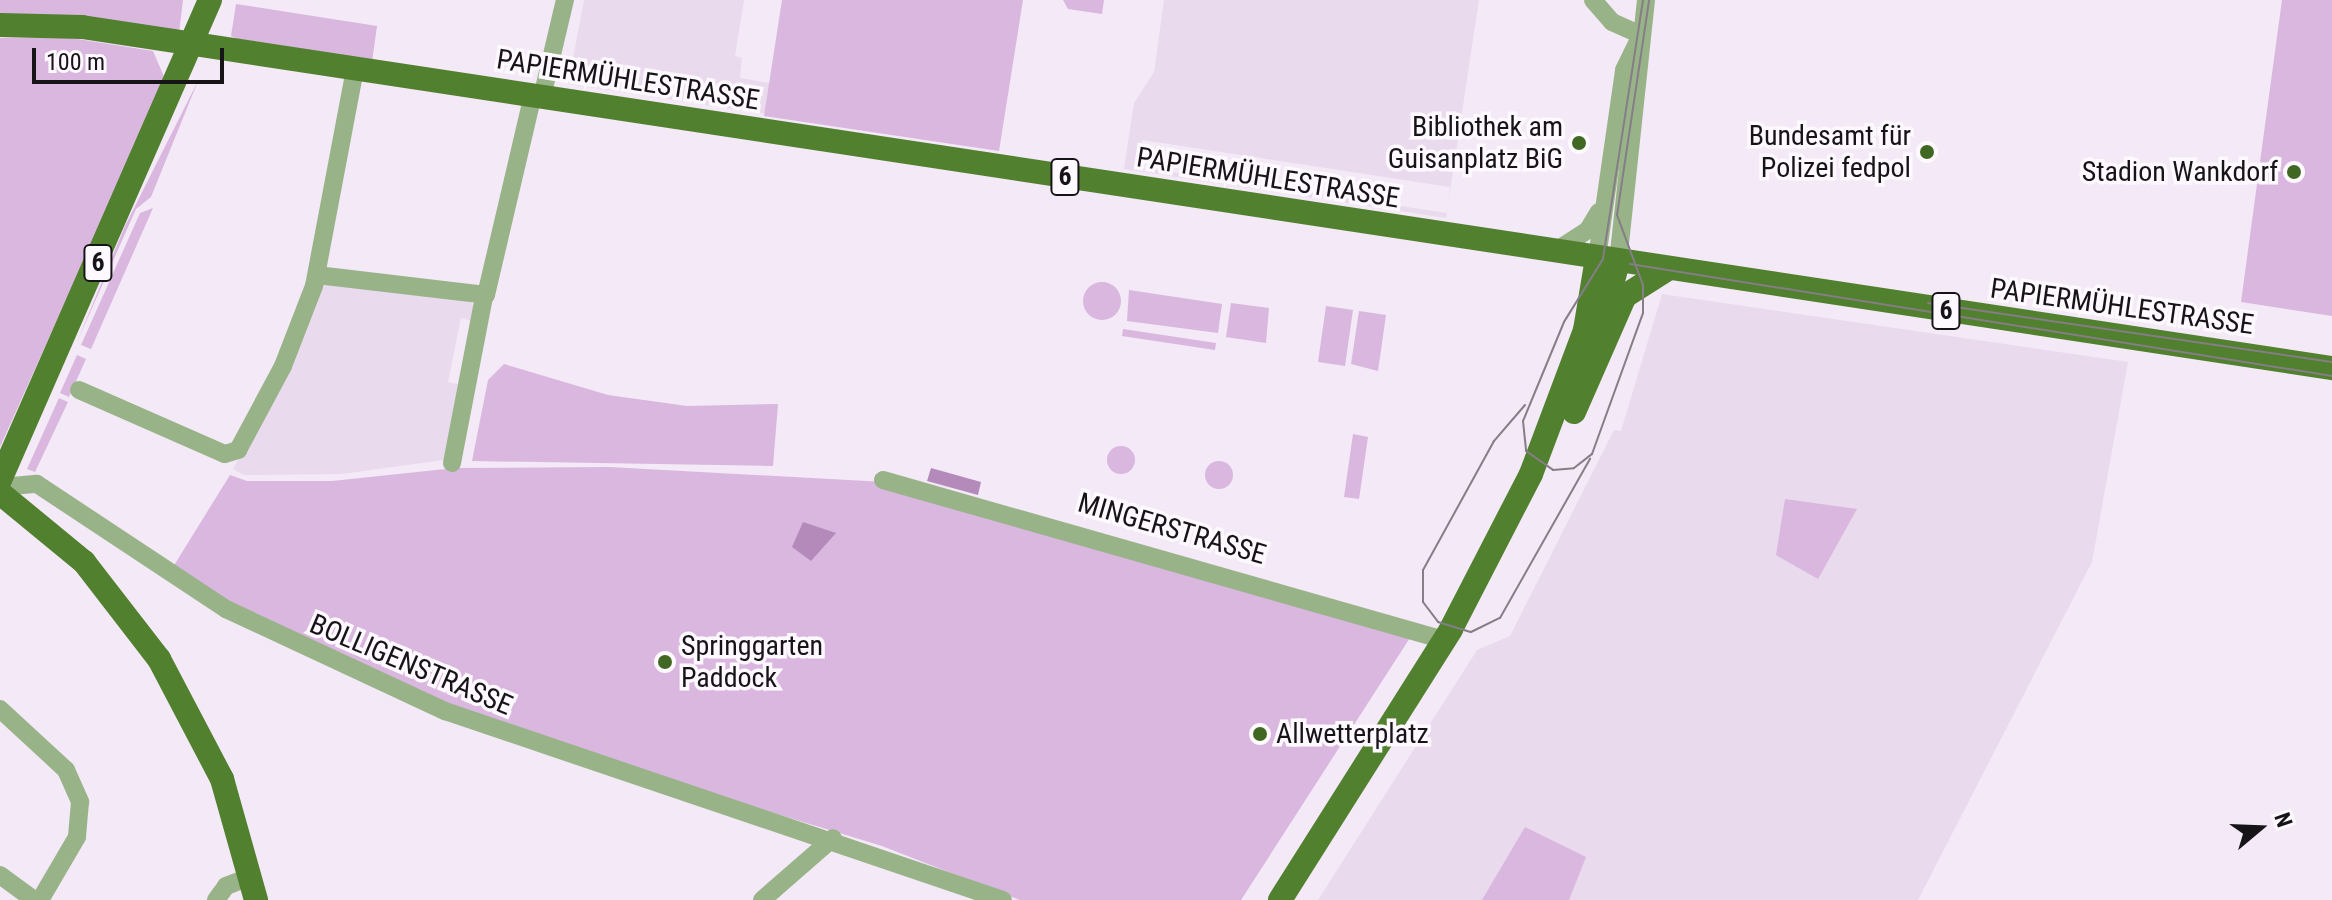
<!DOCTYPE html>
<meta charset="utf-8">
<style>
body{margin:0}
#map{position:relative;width:2332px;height:900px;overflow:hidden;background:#f4e9f6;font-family:"Roboto Condensed",sans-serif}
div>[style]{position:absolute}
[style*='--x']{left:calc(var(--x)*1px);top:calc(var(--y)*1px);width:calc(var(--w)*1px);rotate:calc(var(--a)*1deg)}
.built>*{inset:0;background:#eadaed}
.green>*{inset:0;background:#d9b7df}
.round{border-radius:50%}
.water>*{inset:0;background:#b48abb}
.minor>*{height:18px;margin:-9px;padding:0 9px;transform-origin:9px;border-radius:9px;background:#99b389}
.major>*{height:24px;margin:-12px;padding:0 12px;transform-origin:12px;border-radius:12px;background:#51802f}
.tram>*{height:2px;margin:-1px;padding:0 1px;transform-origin:1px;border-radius:1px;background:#857e86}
.dots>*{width:22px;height:22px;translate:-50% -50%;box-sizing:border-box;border:4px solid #fdf9fe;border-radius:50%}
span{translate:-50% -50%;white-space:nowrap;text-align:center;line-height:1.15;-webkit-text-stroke:7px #fdf9fe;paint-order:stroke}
.shield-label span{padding:2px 6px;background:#fdf9fe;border:2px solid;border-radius:6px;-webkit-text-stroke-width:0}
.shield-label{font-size:26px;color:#171418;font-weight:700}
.street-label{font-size:28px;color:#171418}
.poi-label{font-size:28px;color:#171418}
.right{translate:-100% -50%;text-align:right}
.left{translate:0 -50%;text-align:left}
.north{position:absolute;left:2220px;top:788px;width:80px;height:80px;-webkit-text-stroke:6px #fdf9fe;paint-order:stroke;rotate:71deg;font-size:22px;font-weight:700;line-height:32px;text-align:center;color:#171418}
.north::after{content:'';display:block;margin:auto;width:28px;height:36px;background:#171418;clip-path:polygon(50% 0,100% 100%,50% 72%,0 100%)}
.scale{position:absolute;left:32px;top:48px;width:192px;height:36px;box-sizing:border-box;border:4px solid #171418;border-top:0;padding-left:10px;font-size:24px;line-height:28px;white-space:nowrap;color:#171418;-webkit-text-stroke:6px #fdf9fe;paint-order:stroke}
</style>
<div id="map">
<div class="built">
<div style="clip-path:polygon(584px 0,744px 0,735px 56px,742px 58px,740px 78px,770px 83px,765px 114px,568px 84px)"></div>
<div style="clip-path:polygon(evenodd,1164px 0,1479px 0,1446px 218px,1124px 169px,1134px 103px,1154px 72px,1164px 0,1142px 140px,1450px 187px,1447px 213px,1137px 167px,1142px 140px)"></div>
<div style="clip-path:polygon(evenodd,321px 280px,472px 302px,476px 322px,443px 460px,342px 474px,244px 475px,233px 469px,288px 368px,321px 280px,461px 318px,475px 322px,462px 385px,448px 382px,461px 318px)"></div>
<div style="clip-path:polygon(1662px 294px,2128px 362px,2092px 562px,1918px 900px,1318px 900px,1477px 650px,1510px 636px,1614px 430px,1621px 431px)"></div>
</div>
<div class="green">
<div style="clip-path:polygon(0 0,183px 0,178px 41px,0 24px)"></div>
<div style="clip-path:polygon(782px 0,1023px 0,999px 151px,764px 116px)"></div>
<div style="clip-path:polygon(1063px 0,1104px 0,1102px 14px,1068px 9px)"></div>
<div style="clip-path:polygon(2282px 0,2332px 0,2332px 316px,2241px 302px)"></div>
<div style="clip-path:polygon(236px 4px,377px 26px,372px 62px,237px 39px,231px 36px)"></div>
<div style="clip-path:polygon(65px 37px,153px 51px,165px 79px,0 447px,0 38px)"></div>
<div style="clip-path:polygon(198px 81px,151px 197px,136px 209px,77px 342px,125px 226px)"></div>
<div style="clip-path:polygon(153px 208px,91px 349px,81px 345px,140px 213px)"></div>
<div class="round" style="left:1083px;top:282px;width:38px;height:38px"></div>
<div style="clip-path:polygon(1129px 290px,1222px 304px,1218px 333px,1127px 321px)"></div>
<div style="clip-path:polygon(1231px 303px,1269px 308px,1266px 343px,1226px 337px)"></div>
<div style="clip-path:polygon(1326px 306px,1353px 310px,1345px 366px,1318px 362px)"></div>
<div style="clip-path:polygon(1359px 311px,1386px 315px,1378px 371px,1351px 364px)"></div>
<div style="clip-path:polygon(1123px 329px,1216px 343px,1215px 350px,1122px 336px)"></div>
<div style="clip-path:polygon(77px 355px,86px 359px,69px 397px,60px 393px)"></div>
<div style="clip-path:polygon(504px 364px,608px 395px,687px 406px,778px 404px,773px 466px,472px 461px,488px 380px)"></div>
<div style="clip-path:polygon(59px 398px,68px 402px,35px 472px,27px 469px)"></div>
<div style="clip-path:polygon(1353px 434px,1368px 437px,1359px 499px,1344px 497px)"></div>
<div class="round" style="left:1107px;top:446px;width:28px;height:28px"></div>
<div class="round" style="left:1205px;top:461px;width:28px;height:28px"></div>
<div style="clip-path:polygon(609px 467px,885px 482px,1415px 630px,1241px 900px,1020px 900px,882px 846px,550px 745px,296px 641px,173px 567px,230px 475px,247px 481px,332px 481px,455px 468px)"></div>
<div style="clip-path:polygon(1785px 499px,1857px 509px,1818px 579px,1776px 555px)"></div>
<div style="clip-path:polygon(1525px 827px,1586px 857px,1569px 900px,1482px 900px)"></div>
</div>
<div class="water">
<div style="clip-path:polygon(931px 468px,981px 482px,978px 495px,927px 481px)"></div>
<div style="clip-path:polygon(803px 522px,836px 533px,811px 561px,792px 547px)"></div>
</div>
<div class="minor">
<div style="--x:1593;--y:0;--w:29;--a:49"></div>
<div style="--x:1612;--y:22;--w:32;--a:24"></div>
<div style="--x:542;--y:97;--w:100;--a:-76.7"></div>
<div style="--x:1554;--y:252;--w:40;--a:-32.9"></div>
<div style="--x:1588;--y:230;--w:21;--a:-59"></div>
<div style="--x:1597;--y:258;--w:190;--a:-81.8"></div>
<div style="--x:1624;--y:70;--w:39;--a:-64"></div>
<div style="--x:1618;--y:262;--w:263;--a:-83.9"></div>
<div style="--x:317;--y:275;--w:170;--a:6.7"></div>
<div style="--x:486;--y:295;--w:205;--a:-76.8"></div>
<div style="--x:79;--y:390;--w:159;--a:23.7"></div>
<div style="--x:225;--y:454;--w:14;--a:-17"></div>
<div style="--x:238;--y:450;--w:95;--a:-61.8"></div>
<div style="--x:283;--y:366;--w:86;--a:-68.8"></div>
<div style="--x:314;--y:286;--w:220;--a:-79.3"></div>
<div style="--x:452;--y:463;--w:169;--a:-79.1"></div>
<div style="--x:883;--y:480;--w:583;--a:15.92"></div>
<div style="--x:0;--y:487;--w:37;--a:-5"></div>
<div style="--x:37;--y:484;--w:227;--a:33.5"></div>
<div style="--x:226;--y:609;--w:242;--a:25"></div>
<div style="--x:445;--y:711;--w:589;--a:18.71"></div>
<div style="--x:0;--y:709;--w:90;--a:42.7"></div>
<div style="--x:66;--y:770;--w:35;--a:66"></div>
<div style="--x:80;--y:802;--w:35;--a:95"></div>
<div style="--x:77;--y:837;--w:73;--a:120.4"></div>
<div style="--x:0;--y:875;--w:42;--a:36.3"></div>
<div style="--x:216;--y:900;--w:17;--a:-54"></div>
<div style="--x:226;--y:886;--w:25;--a:-21"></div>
<div style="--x:762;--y:900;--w:94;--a:-41.1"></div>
</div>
<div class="major">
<div style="--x:0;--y:25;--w:82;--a:1.4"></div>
<div style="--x:82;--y:27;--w:2276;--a:8.62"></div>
<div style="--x:1593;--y:356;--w:97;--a:-75.1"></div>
<div style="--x:1574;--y:412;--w:127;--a:-66.3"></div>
<div style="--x:1625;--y:296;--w:49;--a:-32.4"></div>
<div style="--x:0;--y:480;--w:524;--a:-66.37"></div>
<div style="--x:0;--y:493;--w:109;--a:39.4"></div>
<div style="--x:84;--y:562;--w:123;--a:52.3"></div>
<div style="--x:159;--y:659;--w:136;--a:62.3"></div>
<div style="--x:222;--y:779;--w:126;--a:74.3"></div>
<div style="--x:1280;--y:900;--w:320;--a:-57.7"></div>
<div style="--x:1451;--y:629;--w:174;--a:-62.7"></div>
<div style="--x:1531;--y:474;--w:154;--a:-69.4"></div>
<div style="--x:1585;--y:330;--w:73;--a:-80.5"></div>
</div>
<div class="tram">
<div style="--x:1643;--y:0;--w:262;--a:98.8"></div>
<div style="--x:1603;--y:259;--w:74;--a:121.8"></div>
<div style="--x:1564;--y:322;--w:107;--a:112.5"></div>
<div style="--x:1523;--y:421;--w:30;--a:84"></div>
<div style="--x:1526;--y:451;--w:33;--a:35"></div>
<div style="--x:1553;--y:470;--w:21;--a:-5"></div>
<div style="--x:1574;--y:468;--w:23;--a:-38"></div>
<div style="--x:1592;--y:454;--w:150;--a:-70.1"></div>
<div style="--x:1643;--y:313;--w:28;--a:-90"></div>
<div style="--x:1643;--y:285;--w:75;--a:-110.4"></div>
<div style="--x:1617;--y:215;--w:217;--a:-81.5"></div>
<div style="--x:1630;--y:264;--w:711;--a:9.06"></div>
<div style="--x:1928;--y:303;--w:408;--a:8.3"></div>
<div style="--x:1525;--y:405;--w:48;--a:130.7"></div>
<div style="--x:1494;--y:441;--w:147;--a:118.8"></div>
<div style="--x:1423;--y:570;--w:32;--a:90"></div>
<div style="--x:1423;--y:602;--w:25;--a:53"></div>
<div style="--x:1438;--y:622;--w:34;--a:17"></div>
<div style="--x:1471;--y:632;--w:32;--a:-26"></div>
<div style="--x:1500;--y:618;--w:183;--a:-60.5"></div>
</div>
<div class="dots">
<div style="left:1579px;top:143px;background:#406823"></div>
<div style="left:1927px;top:152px;background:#406823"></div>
<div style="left:2294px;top:172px;background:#406823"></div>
<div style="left:665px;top:662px;background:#406823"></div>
<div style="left:1260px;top:734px;background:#406823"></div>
</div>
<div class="shield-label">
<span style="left:1065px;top:177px">6</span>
<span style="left:98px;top:263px">6</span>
<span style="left:1946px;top:311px">6</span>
</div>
<div class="street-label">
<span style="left:628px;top:80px;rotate:9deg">PAPIERMÜHLESTRASSE</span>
<span style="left:1268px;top:178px;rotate:9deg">PAPIERMÜHLESTRASSE</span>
<span style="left:2122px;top:307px;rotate:8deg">PAPIERMÜHLESTRASSE</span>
<span style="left:1172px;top:529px;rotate:16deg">MINGERSTRASSE</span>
<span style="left:411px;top:665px;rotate:23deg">BOLLIGENSTRASSE</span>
</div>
<div class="poi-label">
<span class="right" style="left:1563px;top:143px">Bibliothek am<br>Guisanplatz BiG</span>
<span class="right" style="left:1911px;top:152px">Bundesamt für<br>Polizei fedpol</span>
<span class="right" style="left:2278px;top:172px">Stadion Wankdorf</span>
<span class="left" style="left:681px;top:662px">Springgarten<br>Paddock</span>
<span class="left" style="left:1276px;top:734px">Allwetterplatz</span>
</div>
<div class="north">N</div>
<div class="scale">100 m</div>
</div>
